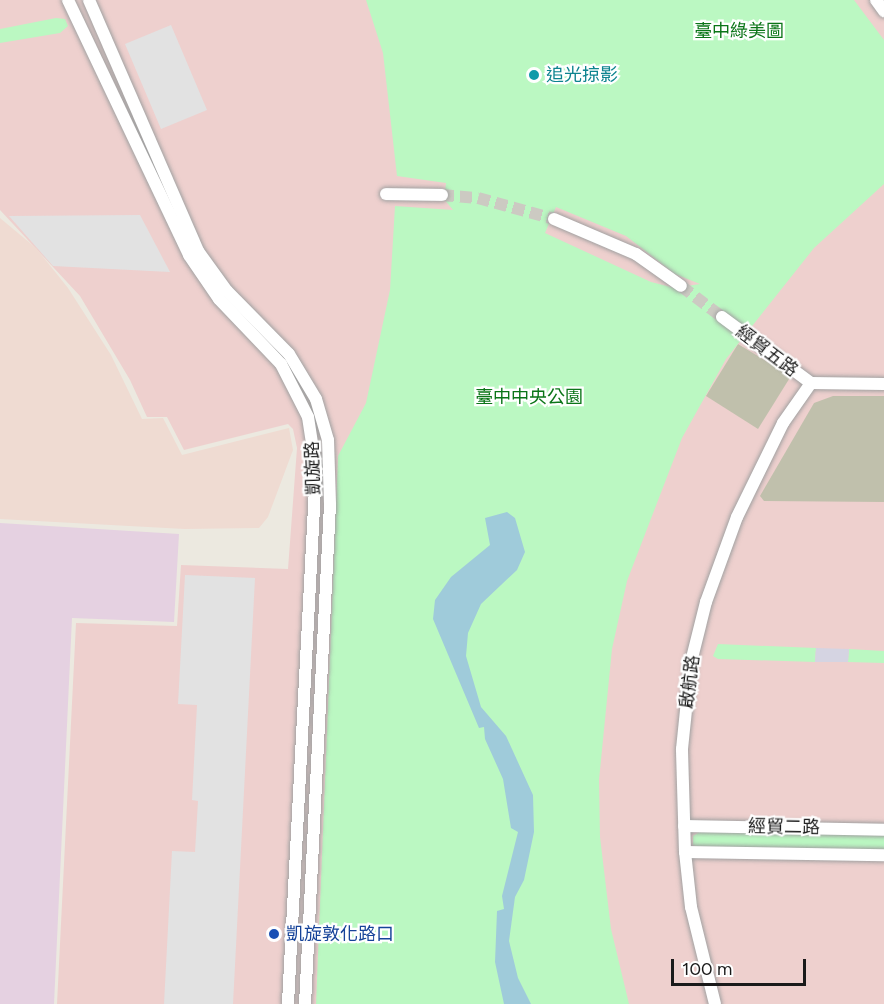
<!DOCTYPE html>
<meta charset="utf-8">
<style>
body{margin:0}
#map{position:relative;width:884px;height:1004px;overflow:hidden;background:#ece9e0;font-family:Figtree,"Noto Sans TC",sans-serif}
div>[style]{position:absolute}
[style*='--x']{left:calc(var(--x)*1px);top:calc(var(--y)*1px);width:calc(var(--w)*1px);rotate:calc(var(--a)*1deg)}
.commercial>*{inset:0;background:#eed0ce}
.industrial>*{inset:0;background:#e5d1e1}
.military>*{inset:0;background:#efdbd2}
.construction>*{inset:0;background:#c0c0ac}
.park>*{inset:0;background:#bbf8c2}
.parking>*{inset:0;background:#e2e2e2}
.plaza>*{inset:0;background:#d5d4e2}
.water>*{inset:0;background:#9fcbda}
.minor-tunnel>*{height:12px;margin-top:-6px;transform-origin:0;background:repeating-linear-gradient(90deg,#cccac2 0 12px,transparent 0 18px)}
.roads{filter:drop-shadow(0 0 2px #a1a1a1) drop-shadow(0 0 2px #a1a1a1)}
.minor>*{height:12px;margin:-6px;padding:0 6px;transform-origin:6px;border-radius:6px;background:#fff}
.dots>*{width:16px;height:16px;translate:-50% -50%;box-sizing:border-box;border:3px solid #fff;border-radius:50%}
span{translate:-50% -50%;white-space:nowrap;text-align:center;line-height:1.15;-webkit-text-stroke:4.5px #fff;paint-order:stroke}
.park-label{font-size:18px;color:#0b7518}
.culture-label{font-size:18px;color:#0d838f}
.left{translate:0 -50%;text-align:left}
.street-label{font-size:18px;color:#1a1a1a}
.transit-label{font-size:18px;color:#164399}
.scale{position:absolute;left:671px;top:959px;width:135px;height:27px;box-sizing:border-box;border:3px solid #1a1a1a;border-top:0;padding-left:8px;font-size:18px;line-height:21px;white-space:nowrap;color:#1a1a1a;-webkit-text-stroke:4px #fff;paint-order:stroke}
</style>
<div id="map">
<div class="commercial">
<div style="clip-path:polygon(0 0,884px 0,884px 1004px,57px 1004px,76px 623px,177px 626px,181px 565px,288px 569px,297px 448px,293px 429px,288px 424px,184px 450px,167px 417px,147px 417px,130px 380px,80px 296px,0 210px)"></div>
</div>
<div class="industrial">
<div style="clip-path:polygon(0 523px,179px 534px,174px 622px,72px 618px,54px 1004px,0 1004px)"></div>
</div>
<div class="military">
<div style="clip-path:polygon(0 218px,36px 248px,68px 288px,111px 355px,142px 419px,163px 418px,182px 455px,289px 428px,293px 450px,268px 517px,259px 528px,185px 529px,0 519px)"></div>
</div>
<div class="construction">
<div style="clip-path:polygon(738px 344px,791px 376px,758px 429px,706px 396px)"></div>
<div style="clip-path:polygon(833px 396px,884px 396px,884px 502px,764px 501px,760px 496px,814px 403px)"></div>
</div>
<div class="park">
<div style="clip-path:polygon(evenodd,366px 0,854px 0,884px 40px,884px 184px,814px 248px,726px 359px,682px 438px,627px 581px,612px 649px,599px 780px,600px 837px,611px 929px,629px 1004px,316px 1004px,338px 456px,366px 403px,390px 290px,395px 206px,453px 210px,444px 199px,446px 183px,397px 176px,383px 53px,366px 0,556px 207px,626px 236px,675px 274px,700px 284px,675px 288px,651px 282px,545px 233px,556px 207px)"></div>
<div style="clip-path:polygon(56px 18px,65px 19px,68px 26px,60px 33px,0 43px,0 29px)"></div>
<div style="clip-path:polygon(718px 644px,816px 648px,815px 662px,718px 659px,713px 656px)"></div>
<div style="clip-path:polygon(849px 649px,884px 651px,884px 663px,848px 662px)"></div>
<div style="clip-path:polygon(701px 831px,884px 835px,884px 851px,700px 848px,693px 845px,693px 836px)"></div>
</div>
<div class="parking">
<div style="clip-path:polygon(171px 25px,207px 110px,161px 129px,125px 44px)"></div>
<div style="clip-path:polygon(140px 215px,170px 272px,53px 266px,9px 216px)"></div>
<div style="clip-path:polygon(185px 575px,255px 578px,233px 1004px,164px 1004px,172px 851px,195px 852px,198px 801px,192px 800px,197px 705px,178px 704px)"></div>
</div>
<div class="plaza">
<div style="clip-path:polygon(816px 648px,849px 649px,848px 662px,815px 662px)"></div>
</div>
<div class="water">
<div style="clip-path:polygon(507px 512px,515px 518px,525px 552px,517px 570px,481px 604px,468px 633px,466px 656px,481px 707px,506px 736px,533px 795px,534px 832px,524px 880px,515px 897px,509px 941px,518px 978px,531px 1004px,504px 1004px,495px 962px,497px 911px,504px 909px,502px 896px,518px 832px,511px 828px,503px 779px,485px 739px,484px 727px,479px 728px,433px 619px,435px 600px,451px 577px,490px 545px,485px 518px)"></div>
</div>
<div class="minor-tunnel">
<div style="--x:442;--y:195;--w:36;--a:5"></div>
<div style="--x:478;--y:198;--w:79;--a:15.4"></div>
<div style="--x:681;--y:286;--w:51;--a:37.1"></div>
</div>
<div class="roads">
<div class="minor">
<div style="--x:68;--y:0;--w:282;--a:64.6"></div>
<div style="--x:189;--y:255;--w:53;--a:55.7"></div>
<div style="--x:219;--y:299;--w:90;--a:46.4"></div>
<div style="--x:281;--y:364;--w:59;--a:63"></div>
<div style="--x:308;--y:417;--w:53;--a:81.3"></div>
<div style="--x:316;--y:469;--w:536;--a:93"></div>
<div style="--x:89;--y:0;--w:274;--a:66.5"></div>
<div style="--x:198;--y:251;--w:49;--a:54.1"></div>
<div style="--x:227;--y:291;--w:88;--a:45.5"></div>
<div style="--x:289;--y:354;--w:52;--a:59"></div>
<div style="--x:316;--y:399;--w:43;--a:73.7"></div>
<div style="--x:328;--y:440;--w:64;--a:88.2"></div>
<div style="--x:330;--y:504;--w:501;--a:92.86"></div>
<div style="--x:876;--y:0;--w:14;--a:54"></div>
<div style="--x:386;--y:194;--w:56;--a:1"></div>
<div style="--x:554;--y:219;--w:89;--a:23.1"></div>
<div style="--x:636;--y:254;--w:55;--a:35.4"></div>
<div style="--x:722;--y:317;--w:111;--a:36.6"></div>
<div style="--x:811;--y:383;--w:73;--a:0.8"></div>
<div style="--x:684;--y:826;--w:200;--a:1.1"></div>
<div style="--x:685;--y:852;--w:199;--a:0.9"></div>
<div style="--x:715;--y:1004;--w:100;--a:-103.9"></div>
<div style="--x:691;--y:907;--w:55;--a:-96.2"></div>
<div style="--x:685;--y:852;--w:103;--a:-91.7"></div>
<div style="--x:682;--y:749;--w:87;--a:-84.1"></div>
<div style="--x:691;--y:662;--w:62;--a:-76"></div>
<div style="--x:706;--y:602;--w:90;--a:-70"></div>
<div style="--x:737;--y:517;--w:105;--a:-63.9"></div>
<div style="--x:783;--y:423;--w:49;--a:-55"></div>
</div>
</div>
<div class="dots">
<div style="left:534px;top:75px;background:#0f9aa8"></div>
<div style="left:274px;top:934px;background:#1a4fb4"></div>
</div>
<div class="park-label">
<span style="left:739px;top:31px">臺中綠美圖</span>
<span style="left:529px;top:397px">臺中中央公園</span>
</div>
<div class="culture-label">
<span class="left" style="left:546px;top:75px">追光掠影</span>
</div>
<div class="street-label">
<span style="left:767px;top:351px;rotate:37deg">經貿五路</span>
<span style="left:313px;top:468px;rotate:-92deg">凱旋路</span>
<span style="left:690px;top:682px;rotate:-83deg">啟航路</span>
<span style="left:784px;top:827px;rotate:1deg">經貿二路</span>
</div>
<div class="transit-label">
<span class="left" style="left:286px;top:934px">凱旋敦化路口</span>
</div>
<div class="scale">100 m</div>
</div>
